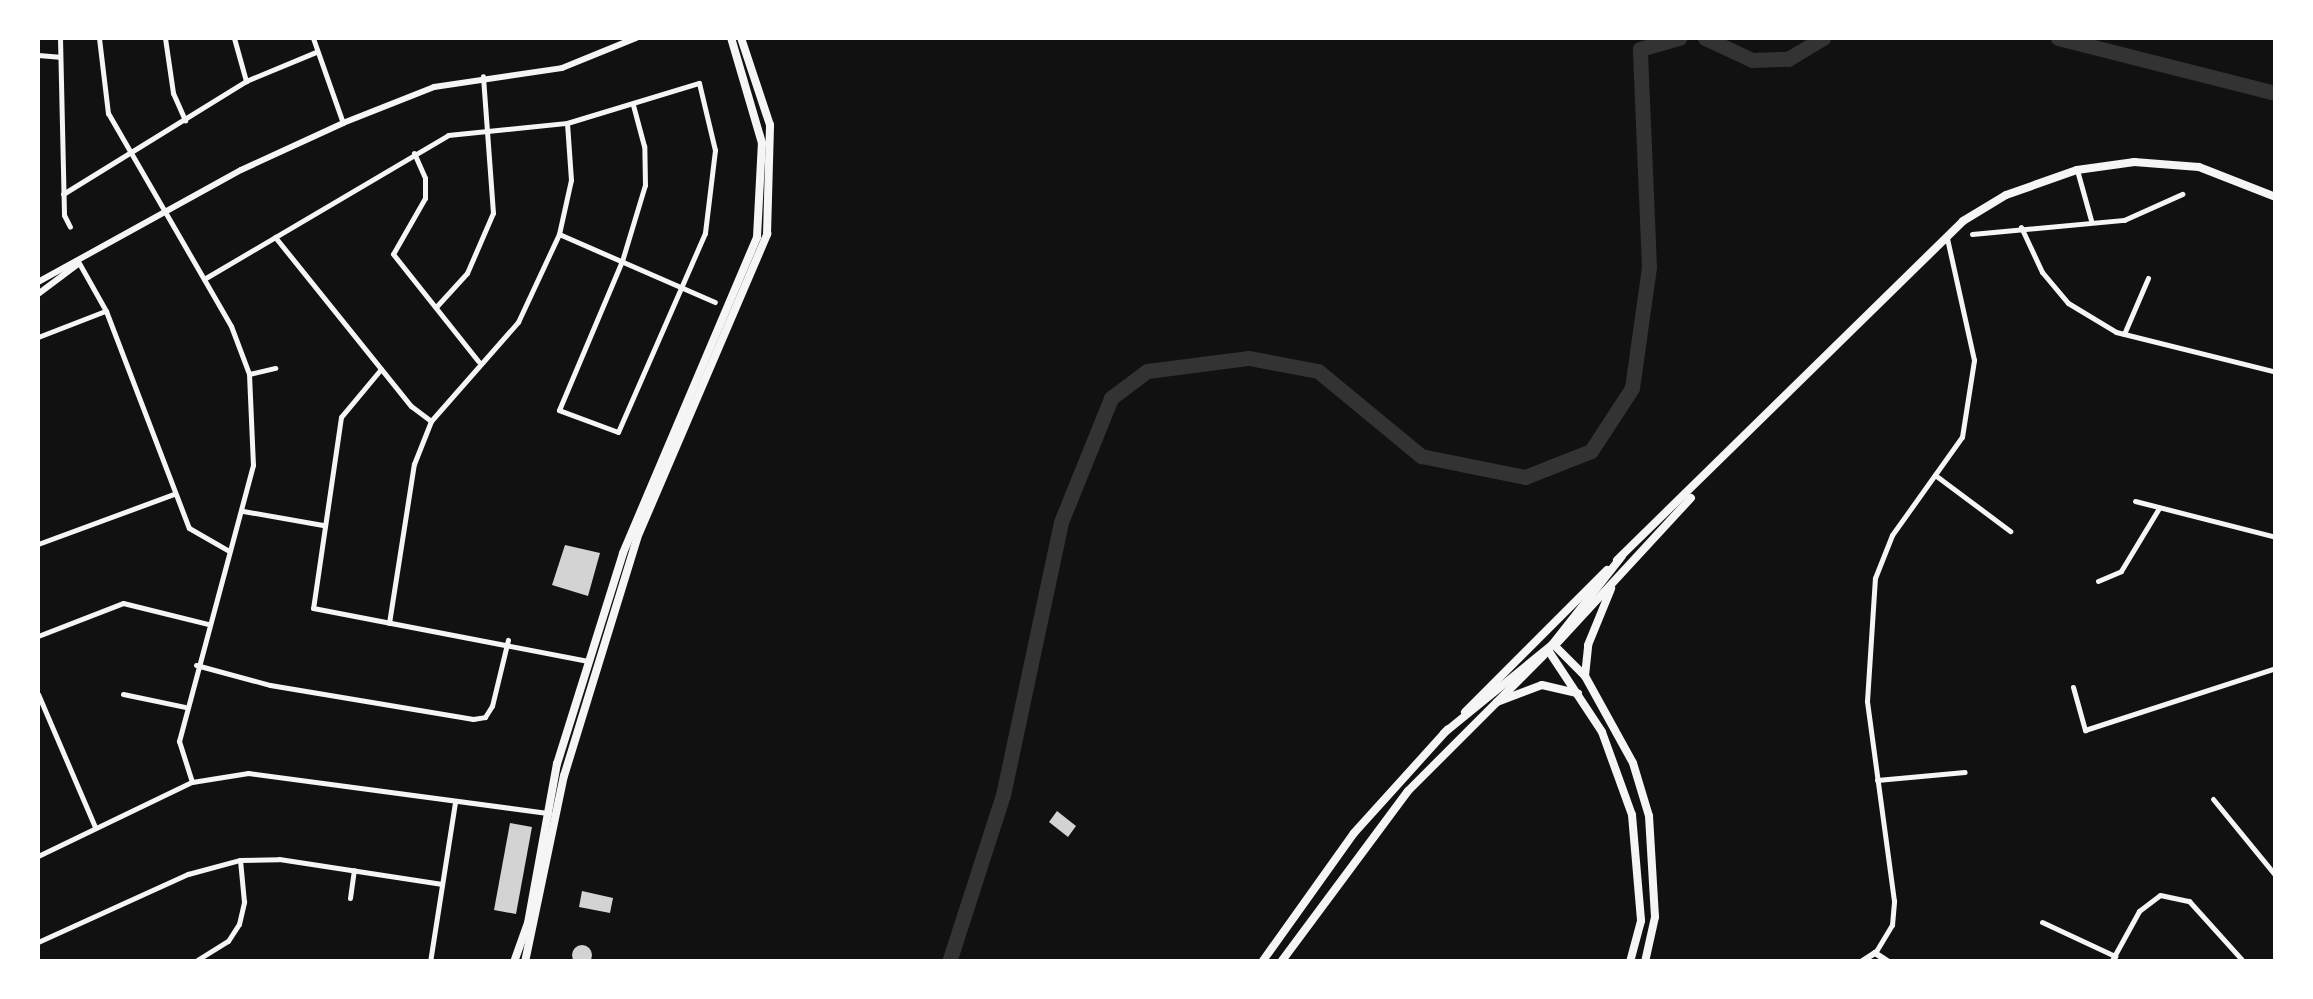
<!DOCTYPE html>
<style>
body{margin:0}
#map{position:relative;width:2313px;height:999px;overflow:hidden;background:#111;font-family:Commissioner,sans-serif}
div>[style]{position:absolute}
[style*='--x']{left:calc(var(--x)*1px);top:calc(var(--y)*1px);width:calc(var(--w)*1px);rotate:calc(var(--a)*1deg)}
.river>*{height:15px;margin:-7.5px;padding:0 7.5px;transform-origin:7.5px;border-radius:7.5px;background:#333}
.building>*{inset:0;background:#d3d3d3}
.round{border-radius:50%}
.minor>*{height:5px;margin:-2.5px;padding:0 2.5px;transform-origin:2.5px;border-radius:2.5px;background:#f5f5f5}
.tertiary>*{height:6px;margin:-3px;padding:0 3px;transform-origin:3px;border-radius:3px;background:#f5f5f5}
.secondary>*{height:8px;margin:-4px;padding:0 4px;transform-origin:4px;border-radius:4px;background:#f5f5f5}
.primary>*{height:8px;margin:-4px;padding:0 4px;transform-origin:4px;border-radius:4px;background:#f5f5f5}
span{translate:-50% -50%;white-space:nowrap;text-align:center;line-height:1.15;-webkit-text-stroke:9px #fff;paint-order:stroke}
.frame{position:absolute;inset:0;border:40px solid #fff;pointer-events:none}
</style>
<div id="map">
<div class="river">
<div style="--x:1705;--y:38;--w:52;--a:25.1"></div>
<div style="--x:1752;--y:60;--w:36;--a:-2"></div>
<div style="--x:1788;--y:59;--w:41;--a:-31"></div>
<div style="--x:2058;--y:38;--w:225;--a:14.2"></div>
<div style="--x:949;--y:962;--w:176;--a:-72.1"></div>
<div style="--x:1003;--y:795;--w:279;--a:-78"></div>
<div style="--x:1061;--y:522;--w:134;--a:-68"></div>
<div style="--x:1111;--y:398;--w:45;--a:-36.9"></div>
<div style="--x:1147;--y:371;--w:103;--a:-7.3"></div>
<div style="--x:1249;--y:358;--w:70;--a:10.7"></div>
<div style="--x:1318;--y:371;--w:134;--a:39.5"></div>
<div style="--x:1421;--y:456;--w:106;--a:11.4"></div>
<div style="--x:1525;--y:477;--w:71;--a:-21.5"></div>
<div style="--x:1591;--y:451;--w:75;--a:-56.9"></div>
<div style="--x:1632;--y:388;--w:122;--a:-82"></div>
<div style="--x:1649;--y:267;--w:218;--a:-92.4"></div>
<div style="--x:1640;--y:49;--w:41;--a:-15.8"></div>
</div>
<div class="building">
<div style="clip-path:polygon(565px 545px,600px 553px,588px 596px,552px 585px)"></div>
<div style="clip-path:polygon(1057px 811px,1076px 826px,1068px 837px,1049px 822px)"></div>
<div style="clip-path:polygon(510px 823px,532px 827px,516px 914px,494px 910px)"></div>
<div style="clip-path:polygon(582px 891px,613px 898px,610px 913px,579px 907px)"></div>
<div class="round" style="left:572px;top:945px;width:20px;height:20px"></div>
</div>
<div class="minor">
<div style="--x:60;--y:38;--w:177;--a:88.7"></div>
<div style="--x:64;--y:215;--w:13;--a:63"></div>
<div style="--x:99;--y:38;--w:76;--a:83.2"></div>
<div style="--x:108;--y:113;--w:246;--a:60"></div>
<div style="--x:231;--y:326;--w:51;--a:69.4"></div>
<div style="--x:249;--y:374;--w:91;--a:87.5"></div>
<div style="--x:253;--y:465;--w:286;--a:105"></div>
<div style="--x:179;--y:741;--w:43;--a:72.4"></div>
<div style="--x:165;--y:38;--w:56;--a:81.7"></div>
<div style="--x:173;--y:93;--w:30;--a:66"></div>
<div style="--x:234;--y:38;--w:45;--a:74.4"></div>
<div style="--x:313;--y:38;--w:90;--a:70.6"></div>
<div style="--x:38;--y:55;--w:21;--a:5"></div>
<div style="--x:414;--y:153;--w:27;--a:66"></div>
<div style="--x:425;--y:178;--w:20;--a:90"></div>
<div style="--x:425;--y:198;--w:64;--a:119.7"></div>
<div style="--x:393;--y:254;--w:137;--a:51.5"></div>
<div style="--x:2077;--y:170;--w:52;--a:74.4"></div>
<div style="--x:63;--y:194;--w:215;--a:-31.7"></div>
<div style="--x:246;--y:81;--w:76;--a:-22.5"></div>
<div style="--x:2021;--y:227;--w:50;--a:65"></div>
<div style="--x:2042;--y:272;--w:40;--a:50"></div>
<div style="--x:2068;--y:303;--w:56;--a:31.1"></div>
<div style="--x:2116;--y:332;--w:165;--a:14"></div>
<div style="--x:559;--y:234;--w:170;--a:23.6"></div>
<div style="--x:1972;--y:234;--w:153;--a:-5.3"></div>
<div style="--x:2124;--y:220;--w:64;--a:-24.1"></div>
<div style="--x:275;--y:237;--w:217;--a:51.2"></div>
<div style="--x:411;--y:406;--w:25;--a:37"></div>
<div style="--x:79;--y:263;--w:55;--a:60.6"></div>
<div style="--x:106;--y:311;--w:232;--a:69.1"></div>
<div style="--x:189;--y:528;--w:46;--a:29.9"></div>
<div style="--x:204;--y:279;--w:283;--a:-30.5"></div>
<div style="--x:448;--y:135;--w:120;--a:-5.8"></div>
<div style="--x:567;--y:123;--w:138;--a:-16.9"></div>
<div style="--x:699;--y:83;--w:69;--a:76.6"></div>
<div style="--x:715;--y:150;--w:84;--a:96.9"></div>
<div style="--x:705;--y:233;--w:217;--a:113.6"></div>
<div style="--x:618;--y:432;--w:63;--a:-159.6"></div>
<div style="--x:559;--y:410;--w:162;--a:-67.1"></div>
<div style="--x:622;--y:261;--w:79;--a:-73.2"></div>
<div style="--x:645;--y:185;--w:39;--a:-91"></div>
<div style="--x:644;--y:146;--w:42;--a:-105"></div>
<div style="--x:436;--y:307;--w:46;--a:-47.6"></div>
<div style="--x:467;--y:273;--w:65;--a:-66.6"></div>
<div style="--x:493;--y:213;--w:137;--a:-94.2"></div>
<div style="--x:2124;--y:334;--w:61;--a:-66.8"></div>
<div style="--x:38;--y:337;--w:72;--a:-21.2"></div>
<div style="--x:381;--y:369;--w:62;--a:129.8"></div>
<div style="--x:341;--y:417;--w:193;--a:98.3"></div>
<div style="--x:313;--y:608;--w:280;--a:10.9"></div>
<div style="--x:249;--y:374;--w:27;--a:-13"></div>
<div style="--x:1935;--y:475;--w:94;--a:36.7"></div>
<div style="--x:2135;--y:501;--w:146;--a:14.3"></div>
<div style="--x:243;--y:511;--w:81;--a:9.9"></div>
<div style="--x:38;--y:544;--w:145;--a:-20.2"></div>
<div style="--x:2098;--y:581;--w:25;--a:-23"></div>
<div style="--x:2121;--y:571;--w:74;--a:-58.9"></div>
<div style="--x:389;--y:623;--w:161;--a:-81.1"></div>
<div style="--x:414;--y:464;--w:46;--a:-68.4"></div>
<div style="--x:431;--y:421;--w:132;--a:-48.7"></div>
<div style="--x:518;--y:322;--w:97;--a:-65"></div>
<div style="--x:559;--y:234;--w:55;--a:-77.5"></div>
<div style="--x:571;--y:180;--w:57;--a:-94"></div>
<div style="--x:38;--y:636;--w:91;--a:-21.2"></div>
<div style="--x:123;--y:603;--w:88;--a:13.9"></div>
<div style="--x:196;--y:665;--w:77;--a:15.1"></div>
<div style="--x:270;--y:685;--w:206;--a:9.5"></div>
<div style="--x:473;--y:719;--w:12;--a:-9"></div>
<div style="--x:485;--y:717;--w:13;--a:-58"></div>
<div style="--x:492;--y:706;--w:68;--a:-76.4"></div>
<div style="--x:2073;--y:687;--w:45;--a:74.4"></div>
<div style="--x:2085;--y:730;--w:201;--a:-18"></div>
<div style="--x:38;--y:694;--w:145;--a:66.8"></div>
<div style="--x:123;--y:694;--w:63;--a:11.8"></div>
<div style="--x:1877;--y:780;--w:88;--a:-5.2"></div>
<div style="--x:2213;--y:799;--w:99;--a:50.7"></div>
<div style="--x:38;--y:856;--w:171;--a:-25.7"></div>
<div style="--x:192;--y:782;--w:57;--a:-9.1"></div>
<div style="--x:248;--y:773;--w:304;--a:7.6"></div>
<div style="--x:350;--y:898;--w:28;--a:-82"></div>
<div style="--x:2042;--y:922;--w:81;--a:25"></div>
<div style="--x:38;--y:942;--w:165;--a:-24.4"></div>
<div style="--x:188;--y:874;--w:54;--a:-15.1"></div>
<div style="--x:240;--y:860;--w:39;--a:-1"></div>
<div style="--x:279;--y:859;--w:165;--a:8.7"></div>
<div style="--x:1875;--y:953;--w:33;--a:-59"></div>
<div style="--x:1892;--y:925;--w:24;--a:-85"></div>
<div style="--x:1894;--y:901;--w:202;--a:-97.7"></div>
<div style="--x:1867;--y:701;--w:123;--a:-86.3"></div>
<div style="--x:1875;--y:578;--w:46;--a:-68.4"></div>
<div style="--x:1892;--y:535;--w:120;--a:-54.5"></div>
<div style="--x:1962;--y:437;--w:78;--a:-81.1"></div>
<div style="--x:1974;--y:360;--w:125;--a:-102.5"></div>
<div style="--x:194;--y:962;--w:40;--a:-32"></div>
<div style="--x:228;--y:941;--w:20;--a:-57"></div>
<div style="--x:239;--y:924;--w:23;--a:-77"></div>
<div style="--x:244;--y:902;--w:42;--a:-95.4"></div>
<div style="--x:430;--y:962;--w:162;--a:-81.1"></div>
<div style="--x:2111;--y:962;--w:58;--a:-61.2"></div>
<div style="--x:2139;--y:911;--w:26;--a:-37"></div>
<div style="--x:2160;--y:895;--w:30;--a:12"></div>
<div style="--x:2189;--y:901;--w:82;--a:48"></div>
</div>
<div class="tertiary">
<div style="--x:38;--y:282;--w:232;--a:-28.9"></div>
<div style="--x:241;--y:170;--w:112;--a:-24.7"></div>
<div style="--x:343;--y:123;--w:98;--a:-21.6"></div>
<div style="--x:434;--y:87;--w:129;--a:-8.4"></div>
<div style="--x:562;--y:68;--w:80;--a:-22.1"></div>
<div style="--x:38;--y:294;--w:50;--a:-36.9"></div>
<div style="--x:1861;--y:962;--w:17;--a:-33"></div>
<div style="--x:1875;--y:953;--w:17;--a:33"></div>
</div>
<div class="secondary">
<div style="--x:1617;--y:560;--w:484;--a:-44.4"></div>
<div style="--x:1963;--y:221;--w:50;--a:-31.2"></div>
<div style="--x:2006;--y:195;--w:75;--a:-19.4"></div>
<div style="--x:2077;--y:170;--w:58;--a:-8"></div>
<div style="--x:2134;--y:162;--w:65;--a:4.4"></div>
<div style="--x:2199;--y:167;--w:83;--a:21.3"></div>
<div style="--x:1558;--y:642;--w:196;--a:-47.3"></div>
<div style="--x:1465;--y:712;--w:201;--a:-45"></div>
<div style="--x:1262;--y:962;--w:158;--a:-54.5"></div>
<div style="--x:1354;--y:833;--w:140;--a:-47.9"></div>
<div style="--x:1281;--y:962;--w:213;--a:-53.4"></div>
<div style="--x:1408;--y:791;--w:192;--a:-45"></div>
</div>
<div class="primary">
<div style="--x:1622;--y:556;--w:120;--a:128.2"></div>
<div style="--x:1548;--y:650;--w:98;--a:56.6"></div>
<div style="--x:1602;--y:732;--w:88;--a:70.1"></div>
<div style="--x:1632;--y:815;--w:106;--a:85.1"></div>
<div style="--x:1641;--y:921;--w:42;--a:105"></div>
<div style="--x:1585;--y:676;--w:31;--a:-84"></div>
<div style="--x:1588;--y:645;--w:61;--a:-67.7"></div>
<div style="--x:1497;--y:702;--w:48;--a:-20.7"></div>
<div style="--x:1542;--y:685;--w:37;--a:13"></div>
<div style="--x:1444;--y:733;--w:141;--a:-39.2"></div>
<div style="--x:1553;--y:644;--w:45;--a:45"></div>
<div style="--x:1585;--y:676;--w:99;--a:61.1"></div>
<div style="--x:1633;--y:763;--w:55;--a:73.2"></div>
<div style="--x:1649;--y:816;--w:101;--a:86.6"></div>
<div style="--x:1655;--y:917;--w:46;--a:102.5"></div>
<div style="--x:514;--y:962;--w:41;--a:-70.3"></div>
<div style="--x:528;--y:923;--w:162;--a:-79.7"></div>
<div style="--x:557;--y:764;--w:221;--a:-72.6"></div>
<div style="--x:623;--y:553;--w:343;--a:-67"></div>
<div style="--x:757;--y:237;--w:94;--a:-87"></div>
<div style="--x:762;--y:143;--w:109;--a:-106.4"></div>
<div style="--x:525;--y:962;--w:190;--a:-78.2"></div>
<div style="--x:564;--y:776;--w:249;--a:-72.9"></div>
<div style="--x:637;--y:538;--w:331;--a:-66.8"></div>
<div style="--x:767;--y:234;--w:109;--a:-88.4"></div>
<div style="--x:770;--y:125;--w:92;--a:-108.4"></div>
</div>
<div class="frame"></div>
</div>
